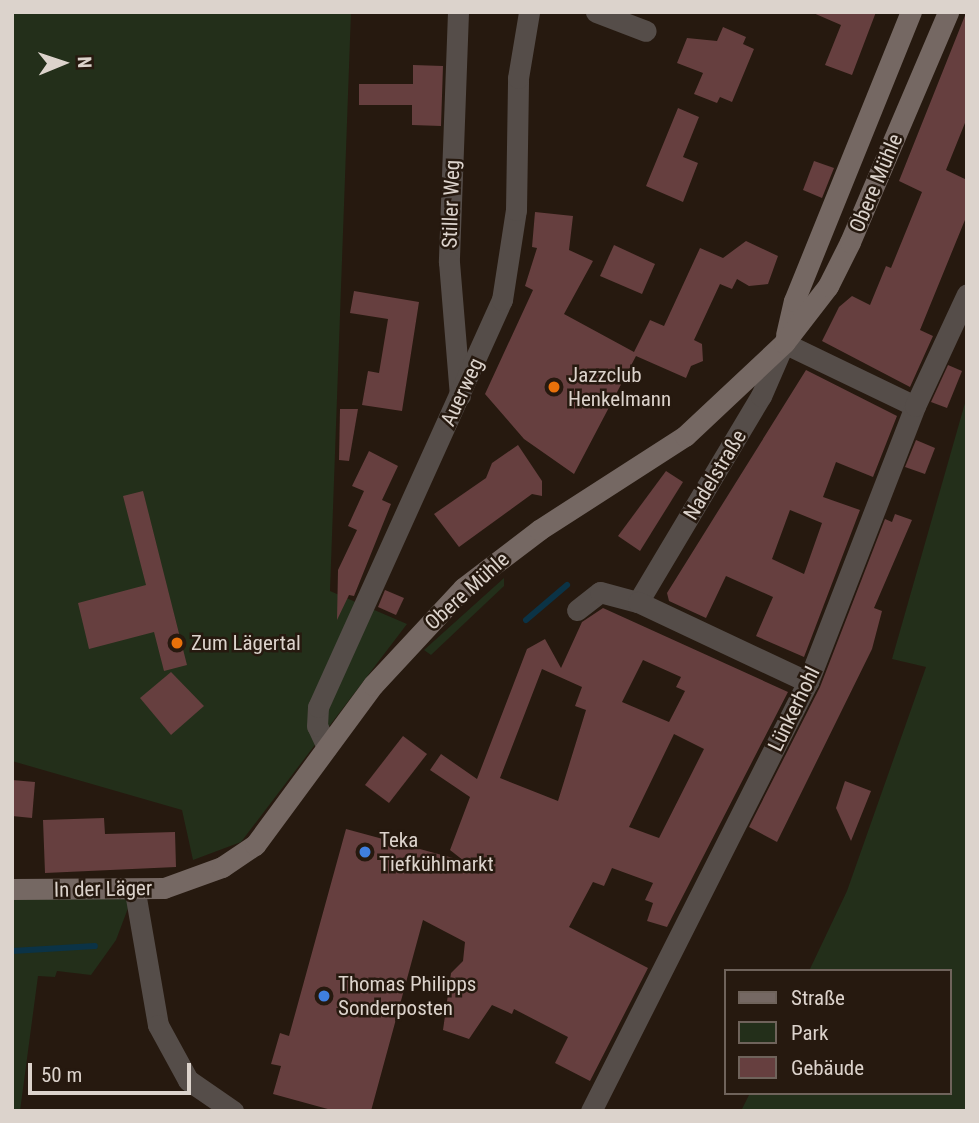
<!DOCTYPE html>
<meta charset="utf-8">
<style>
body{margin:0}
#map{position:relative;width:979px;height:1123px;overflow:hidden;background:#26190f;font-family:"Roboto Condensed",sans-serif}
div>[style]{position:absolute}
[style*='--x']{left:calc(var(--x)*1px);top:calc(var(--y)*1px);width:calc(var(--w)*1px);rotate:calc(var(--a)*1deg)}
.green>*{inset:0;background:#232f1a}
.stream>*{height:6px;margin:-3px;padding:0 3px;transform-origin:3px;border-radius:3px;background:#0b3346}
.building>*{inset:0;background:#663f3f}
.street>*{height:21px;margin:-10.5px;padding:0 10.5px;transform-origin:10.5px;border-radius:10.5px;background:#554d49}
.secondary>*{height:21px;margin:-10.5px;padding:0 10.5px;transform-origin:10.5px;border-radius:10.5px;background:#756863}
.dots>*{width:19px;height:19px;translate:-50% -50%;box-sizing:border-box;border:4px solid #26190f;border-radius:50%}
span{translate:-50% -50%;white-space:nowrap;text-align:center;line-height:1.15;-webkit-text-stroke:5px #26190f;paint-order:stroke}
.street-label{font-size:21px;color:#dcd3cc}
.poi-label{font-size:21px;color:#dcd3cc}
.left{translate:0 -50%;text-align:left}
.frame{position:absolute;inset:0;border:14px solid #dcd3cc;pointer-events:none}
.legend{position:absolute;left:724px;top:969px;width:228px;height:126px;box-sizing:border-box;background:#26190f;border:2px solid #6f635b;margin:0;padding:9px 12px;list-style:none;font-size:21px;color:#dcd3cc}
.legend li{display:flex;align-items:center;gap:14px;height:35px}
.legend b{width:35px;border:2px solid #6f635b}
.north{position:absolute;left:28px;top:28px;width:70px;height:70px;-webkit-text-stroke:5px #26190f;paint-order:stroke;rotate:88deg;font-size:19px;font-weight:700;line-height:28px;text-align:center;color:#dcd3cc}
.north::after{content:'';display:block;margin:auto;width:24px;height:32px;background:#dcd3cc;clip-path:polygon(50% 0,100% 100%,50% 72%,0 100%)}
.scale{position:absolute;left:28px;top:1063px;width:163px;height:32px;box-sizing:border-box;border:4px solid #dcd3cc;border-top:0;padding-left:9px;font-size:21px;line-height:24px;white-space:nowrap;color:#dcd3cc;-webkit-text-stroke:5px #26190f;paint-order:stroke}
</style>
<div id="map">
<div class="green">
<div style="clip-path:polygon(12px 12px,351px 12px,330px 591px,407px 624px,241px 842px,193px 860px,182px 810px,12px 761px)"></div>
<div style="clip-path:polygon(967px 396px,967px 1111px,741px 1111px,750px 1093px,949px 1093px,949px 971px,809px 971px,847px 891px,926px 667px,892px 659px)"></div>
<div style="clip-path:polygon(504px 578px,504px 586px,431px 655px,424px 650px)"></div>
<div style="clip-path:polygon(12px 895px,133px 895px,116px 940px,91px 975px,57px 971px,55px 977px,38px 976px,20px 1111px,12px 1111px)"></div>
</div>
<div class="stream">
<div style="--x:526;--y:620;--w:54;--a:-40.5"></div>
<div style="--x:12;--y:951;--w:83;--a:-3.4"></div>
</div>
<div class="building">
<div style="clip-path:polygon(811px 12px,876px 12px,852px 75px,825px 65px,841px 25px)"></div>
<div style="clip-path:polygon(966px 13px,967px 118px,946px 170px,967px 180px,967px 215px,920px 330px,933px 336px,910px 387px,822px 341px,839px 307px,852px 296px,870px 305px,886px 266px,891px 268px,922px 192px,899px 181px)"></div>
<div style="clip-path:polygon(723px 27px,746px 37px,743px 44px,754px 49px,732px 102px,720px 97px,717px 103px,694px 94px,703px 73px,677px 63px,687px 38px,717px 41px)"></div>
<div style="clip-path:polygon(413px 65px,443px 66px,441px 126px,412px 125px,412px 105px,359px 105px,359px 84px,413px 84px)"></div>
<div style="clip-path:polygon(678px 108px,699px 117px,683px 157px,698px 163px,683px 202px,646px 186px)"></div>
<div style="clip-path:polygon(814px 161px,834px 168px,822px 198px,803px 190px)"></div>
<div style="clip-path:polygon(535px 212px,573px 216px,569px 250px,593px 261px,564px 314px,634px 352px,650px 320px,664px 326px,700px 248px,723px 258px,746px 241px,778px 256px,768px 284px,749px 286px,737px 279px,732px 289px,720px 284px,694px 340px,702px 344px,703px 361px,691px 366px,686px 378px,636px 356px,574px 474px,524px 439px,485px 394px,533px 290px,525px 286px,537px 248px,532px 247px)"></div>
<div style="clip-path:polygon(614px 245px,655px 264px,642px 294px,600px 276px)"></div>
<div style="clip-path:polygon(354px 291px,419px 302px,402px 411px,362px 405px,368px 371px,379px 373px,388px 319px,350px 313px)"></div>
<div style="clip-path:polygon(948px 365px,962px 371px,947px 408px,931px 402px)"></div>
<div style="clip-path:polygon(evenodd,806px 370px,897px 416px,873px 477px,836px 462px,823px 497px,860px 510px,804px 657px,756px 636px,773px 597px,726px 576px,706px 618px,669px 601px,667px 593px,806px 370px,790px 510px,822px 523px,804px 574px,772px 559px,790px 510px)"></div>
<div style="clip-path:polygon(340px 409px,358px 409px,349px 461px,339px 460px)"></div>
<div style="clip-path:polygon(916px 440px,935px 448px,925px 474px,905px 467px)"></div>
<div style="clip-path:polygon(518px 445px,542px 481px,542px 496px,532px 494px,459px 547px,434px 514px,486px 478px,492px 463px)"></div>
<div style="clip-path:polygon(369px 451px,398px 466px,382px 500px,391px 504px,354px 596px,349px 595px,337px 620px,338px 570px,357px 530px,348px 526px,364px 491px,352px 486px)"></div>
<div style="clip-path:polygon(666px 471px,683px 482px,640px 551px,618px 536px)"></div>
<div style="clip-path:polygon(143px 491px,187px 665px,164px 671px,154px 632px,89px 649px,78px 603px,146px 585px,123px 496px)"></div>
<div style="clip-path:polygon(895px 514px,912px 520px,874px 608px,882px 611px,872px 649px,777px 842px,749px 827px,820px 687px,885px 519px,892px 522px)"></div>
<div style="clip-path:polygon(385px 590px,404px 598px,396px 615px,378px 607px)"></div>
<div style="clip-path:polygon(evenodd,603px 608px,788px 692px,667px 927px,647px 921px,653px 903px,645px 900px,653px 883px,612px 868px,604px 886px,593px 882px,569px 927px,648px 968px,590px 1081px,555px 1063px,568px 1037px,514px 1009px,512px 1014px,492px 1005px,469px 1039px,443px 1030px,451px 973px,463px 961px,465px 942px,423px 920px,371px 1111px,335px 1111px,273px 1094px,281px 1066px,271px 1064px,280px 1033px,289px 1036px,346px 829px,464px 861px,450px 850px,470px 797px,430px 770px,441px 754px,477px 779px,527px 649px,545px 639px,561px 668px,582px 622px,603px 608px,643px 660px,681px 677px,676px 687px,685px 691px,669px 722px,622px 702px,643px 660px,603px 608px,542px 669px,582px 687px,575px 706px,586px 710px,558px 801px,500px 778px,542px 669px,603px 608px,674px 734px,704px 749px,659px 838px,629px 827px,674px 734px)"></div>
<div style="clip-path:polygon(171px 672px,204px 706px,171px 735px,140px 698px)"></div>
<div style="clip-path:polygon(403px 736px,427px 754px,389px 803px,365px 785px)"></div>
<div style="clip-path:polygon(12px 780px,35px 782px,32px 818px,12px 816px)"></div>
<div style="clip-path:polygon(845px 781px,871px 791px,851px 841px,836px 808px)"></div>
<div style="clip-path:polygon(104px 818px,105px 834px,175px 832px,176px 867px,45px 873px,43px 820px)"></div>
</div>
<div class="street">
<div style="--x:458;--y:12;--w:250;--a:92.1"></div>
<div style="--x:449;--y:262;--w:134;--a:85.3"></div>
<div style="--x:596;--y:12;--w:53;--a:20.8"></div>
<div style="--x:638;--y:602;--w:240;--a:-59.2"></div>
<div style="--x:761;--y:396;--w:58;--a:-66.5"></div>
<div style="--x:784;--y:343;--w:145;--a:25.7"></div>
<div style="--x:577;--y:610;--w:29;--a:-38"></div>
<div style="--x:600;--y:592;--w:39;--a:15"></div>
<div style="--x:638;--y:602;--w:188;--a:25.2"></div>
<div style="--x:327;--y:747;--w:23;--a:-115"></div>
<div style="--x:317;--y:726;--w:19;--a:-87"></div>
<div style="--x:318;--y:707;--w:447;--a:-65.7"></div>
<div style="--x:502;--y:300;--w:91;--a:-81.2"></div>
<div style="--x:516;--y:210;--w:132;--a:-89.1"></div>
<div style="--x:518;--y:78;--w:67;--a:-80.5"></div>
<div style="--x:135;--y:892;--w:135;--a:80.2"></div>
<div style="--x:158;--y:1025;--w:63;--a:61.4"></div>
<div style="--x:188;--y:1080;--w:55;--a:34.6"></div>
<div style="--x:591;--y:1111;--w:481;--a:-63.2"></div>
<div style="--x:808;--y:682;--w:296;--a:-68.8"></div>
<div style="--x:915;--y:406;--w:123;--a:-65.1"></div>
</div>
<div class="secondary">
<div style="--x:786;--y:335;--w:35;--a:-77"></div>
<div style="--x:794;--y:301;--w:312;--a:-68"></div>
<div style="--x:12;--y:889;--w:152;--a:-0.4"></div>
<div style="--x:164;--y:888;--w:62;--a:-19.9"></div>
<div style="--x:222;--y:867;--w:40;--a:-34"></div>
<div style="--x:255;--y:845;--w:199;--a:-53.6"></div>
<div style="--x:373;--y:685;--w:132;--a:-47.1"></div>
<div style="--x:463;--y:588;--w:96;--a:-37.3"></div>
<div style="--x:539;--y:530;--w:174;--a:-32.8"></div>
<div style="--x:685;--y:436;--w:136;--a:-43.2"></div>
<div style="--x:784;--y:343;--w:72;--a:-52.3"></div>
<div style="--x:828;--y:286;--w:49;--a:-63.4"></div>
<div style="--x:850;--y:242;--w:250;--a:-66.9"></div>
</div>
<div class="dots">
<div style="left:554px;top:387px;background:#e8710a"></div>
<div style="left:177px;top:643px;background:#e8710a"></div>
<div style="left:365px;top:852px;background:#3f7fe0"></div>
<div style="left:324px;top:996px;background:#3f7fe0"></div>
</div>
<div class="street-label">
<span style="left:876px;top:183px;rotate:-67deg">Obere Mühle</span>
<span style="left:451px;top:204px;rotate:-88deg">Stiller Weg</span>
<span style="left:462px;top:392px;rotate:-65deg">Auerweg</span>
<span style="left:715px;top:475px;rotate:-59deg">Nadelstraße</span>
<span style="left:467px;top:591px;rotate:-42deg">Obere Mühle</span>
<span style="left:794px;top:709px;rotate:-64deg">Lünkerhohl</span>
<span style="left:103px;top:889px;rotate:-1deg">In der Läger</span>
</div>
<div class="poi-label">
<span class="left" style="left:568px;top:387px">Jazzclub<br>Henkelmann</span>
<span class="left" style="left:191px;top:643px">Zum Lägertal</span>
<span class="left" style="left:379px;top:852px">Teka<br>Tiefkühlmarkt</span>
<span class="left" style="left:338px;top:996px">Thomas Philipps<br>Sonderposten</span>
</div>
<div class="frame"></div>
<ul class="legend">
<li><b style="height:9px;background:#756863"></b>Straße</li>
<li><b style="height:19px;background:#232f1a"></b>Park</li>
<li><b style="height:19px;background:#663f3f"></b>Gebäude</li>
</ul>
<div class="north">N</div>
<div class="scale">50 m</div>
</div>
